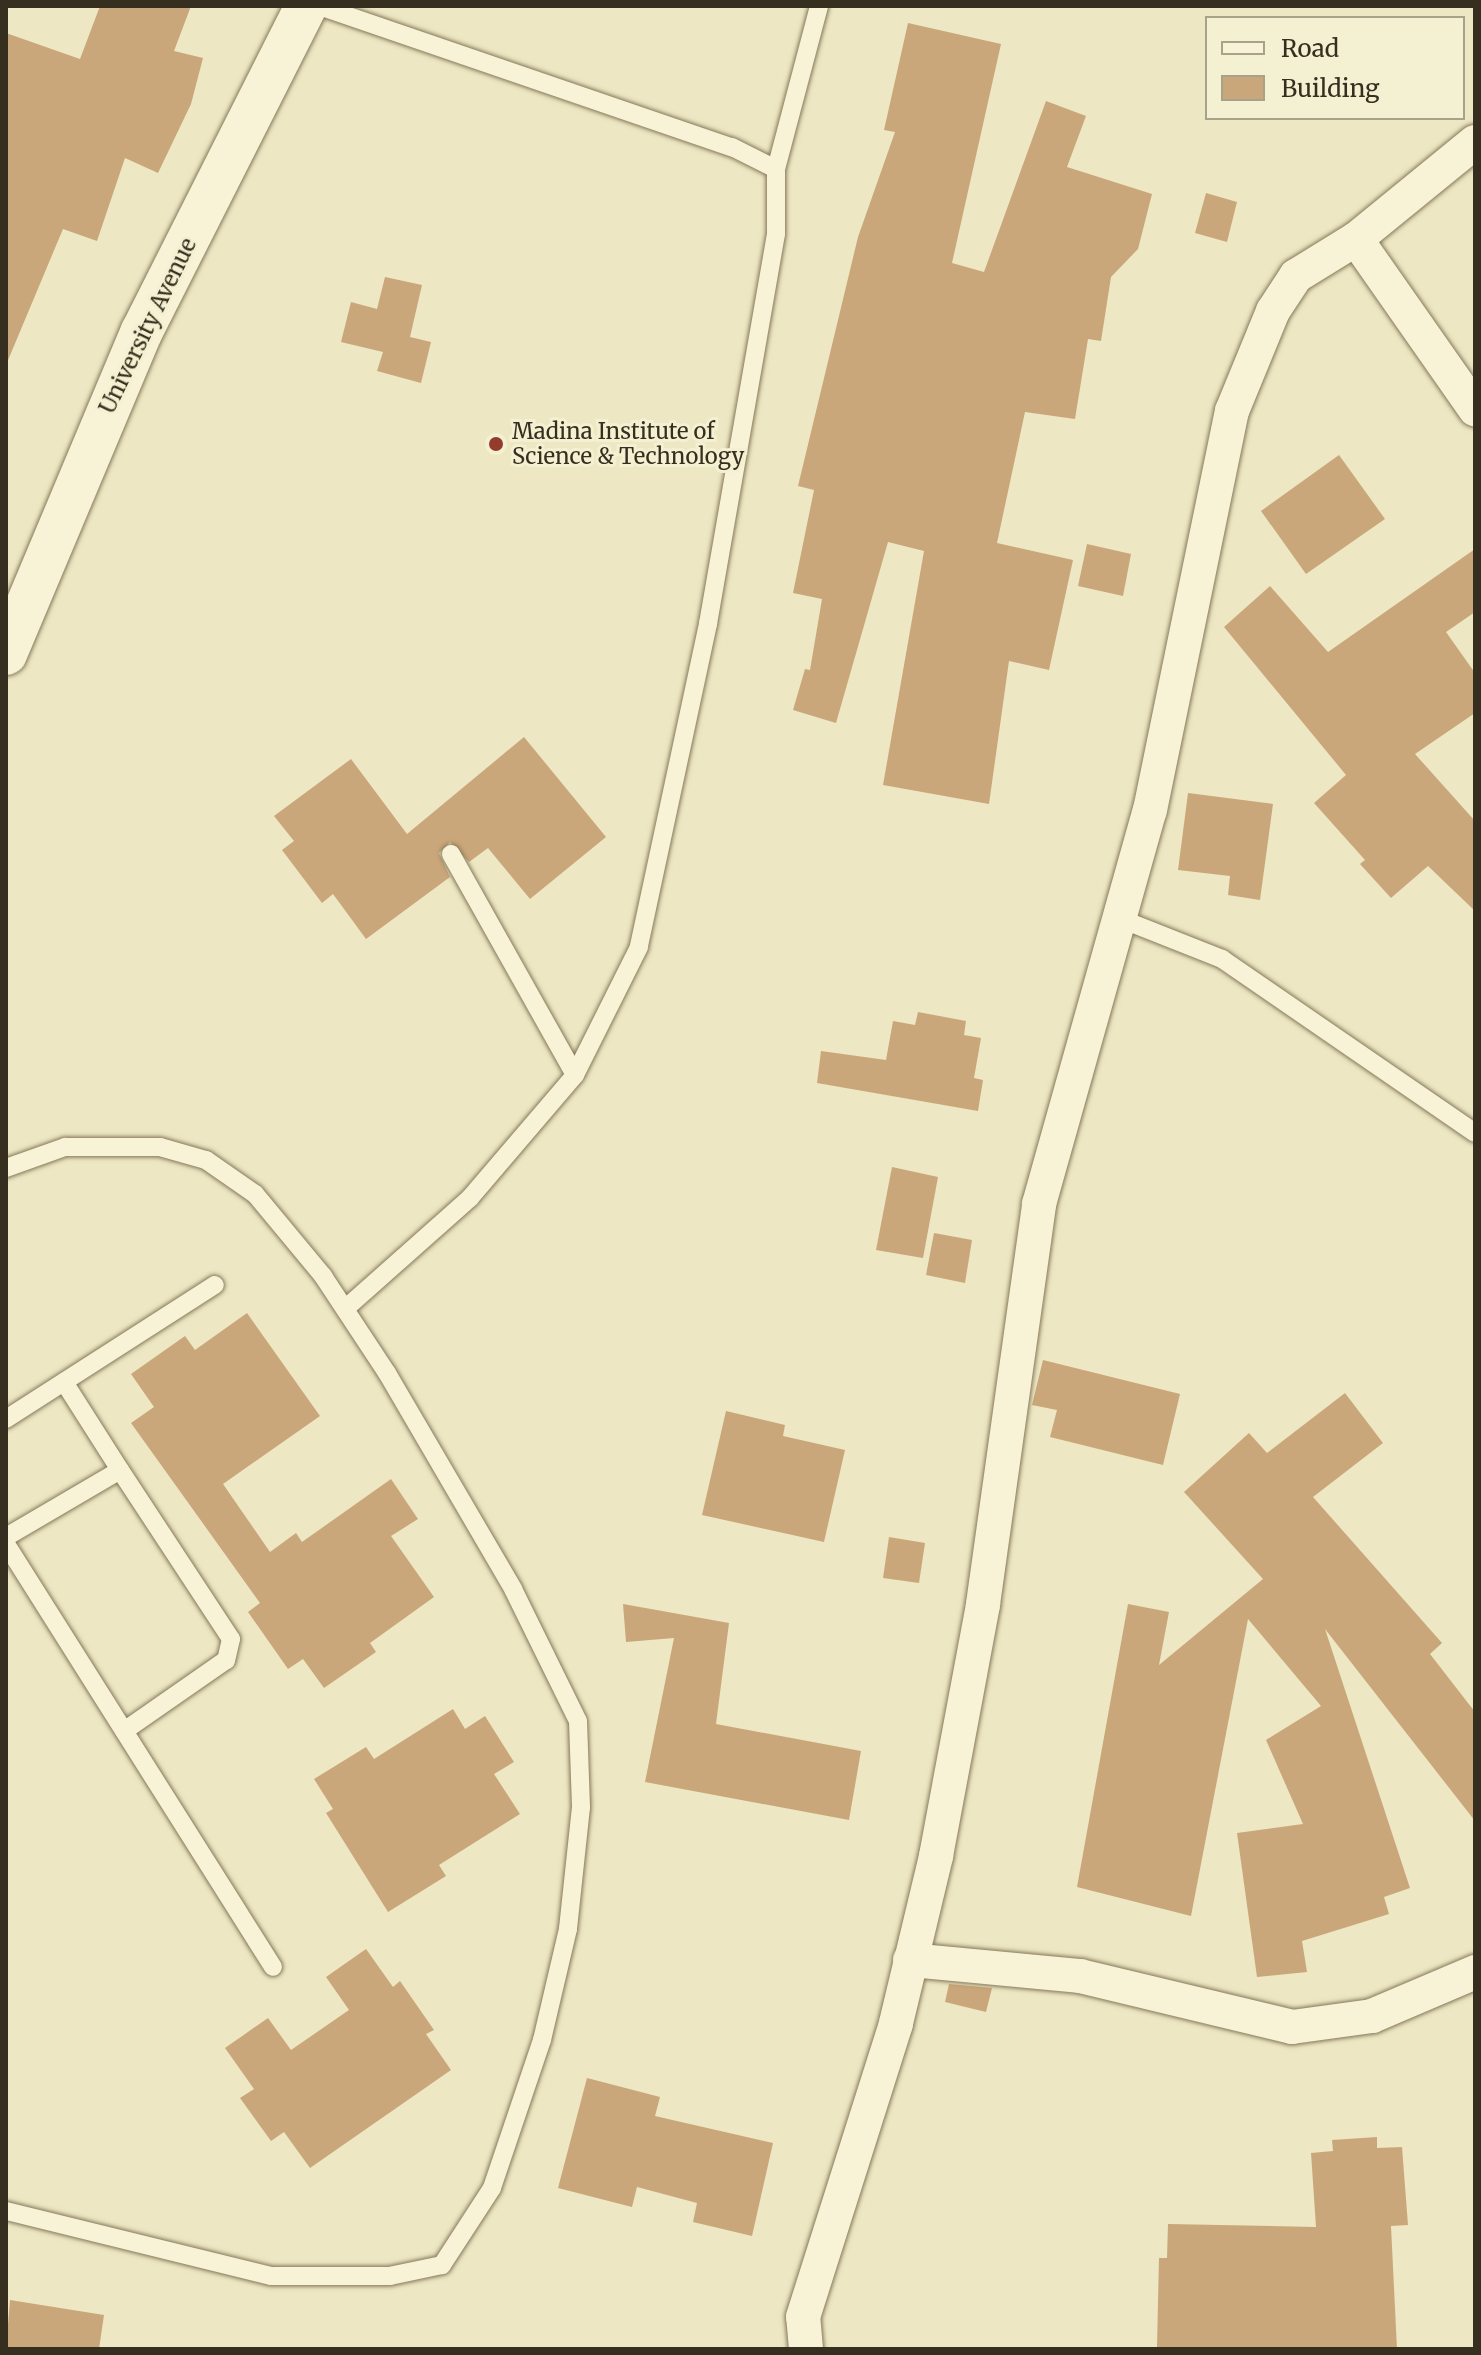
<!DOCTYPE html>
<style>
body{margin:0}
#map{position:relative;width:1481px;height:2355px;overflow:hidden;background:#ede7c3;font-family:Merriweather,serif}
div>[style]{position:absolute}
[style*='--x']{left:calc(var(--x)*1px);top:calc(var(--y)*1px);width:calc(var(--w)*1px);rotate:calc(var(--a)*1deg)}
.building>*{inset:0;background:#caa77a}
.roads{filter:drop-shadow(0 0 2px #86785a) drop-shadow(0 0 2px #86785a)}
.service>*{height:18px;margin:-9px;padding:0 9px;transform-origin:9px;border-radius:9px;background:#f8f3d6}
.minor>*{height:34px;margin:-17px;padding:0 17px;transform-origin:17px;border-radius:17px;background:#f8f3d6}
.tertiary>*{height:42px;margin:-21px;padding:0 21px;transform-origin:21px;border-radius:21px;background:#f8f3d6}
.dots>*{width:22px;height:22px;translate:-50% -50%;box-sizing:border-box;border:4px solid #f4f0d2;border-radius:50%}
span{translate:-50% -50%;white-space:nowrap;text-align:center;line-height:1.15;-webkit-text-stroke:6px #f4f0d2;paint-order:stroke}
.street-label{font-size:22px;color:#362e1e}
.poi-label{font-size:22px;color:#362e1e}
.left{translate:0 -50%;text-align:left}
.frame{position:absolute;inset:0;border:8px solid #362e1e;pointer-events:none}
.legend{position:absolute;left:1205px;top:16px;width:260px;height:104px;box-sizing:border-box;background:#f4f0d2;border:2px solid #a8a28a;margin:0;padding:10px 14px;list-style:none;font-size:24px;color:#362e1e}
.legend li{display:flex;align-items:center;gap:16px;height:40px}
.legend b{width:40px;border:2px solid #a8a28a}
</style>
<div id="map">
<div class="building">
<div style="clip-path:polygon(100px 6px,191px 6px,174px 51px,203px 58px,191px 104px,158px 173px,125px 158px,97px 241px,63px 229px,6px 365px,6px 33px,80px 59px)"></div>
<div style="clip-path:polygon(908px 23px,1001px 44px,952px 263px,984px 272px,1046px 101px,1086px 116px,1067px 167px,1152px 194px,1138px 249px,1111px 277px,1101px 341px,1088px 339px,1075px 419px,1025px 412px,997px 543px,1073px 560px,1049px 670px,1009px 661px,989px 804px,883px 785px,924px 551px,888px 542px,836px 723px,793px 710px,805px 669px,810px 670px,822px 599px,793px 593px,814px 490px,798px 486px,858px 237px,895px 132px,884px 130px)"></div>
<div style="clip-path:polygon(1206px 193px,1237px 202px,1227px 242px,1195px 233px)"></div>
<div style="clip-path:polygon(385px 277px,422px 285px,410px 337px,431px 342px,421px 383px,377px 371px,383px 352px,341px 342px,351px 302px,377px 309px)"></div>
<div style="clip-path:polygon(1339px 455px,1385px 519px,1306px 574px,1261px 511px)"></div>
<div style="clip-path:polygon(1087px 544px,1131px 554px,1123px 596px,1078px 586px)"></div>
<div style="clip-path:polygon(1475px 549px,1475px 612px,1446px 632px,1475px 673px,1475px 713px,1415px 754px,1475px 821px,1475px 911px,1428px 866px,1391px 898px,1360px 864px,1365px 860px,1314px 803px,1346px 775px,1224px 627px,1270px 586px,1328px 652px)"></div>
<div style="clip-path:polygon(524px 737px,606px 837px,530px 899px,488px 848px,469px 862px,450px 842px,439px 853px,450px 877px,366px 939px,333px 894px,322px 903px,282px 850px,294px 841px,274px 816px,351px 759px,407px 834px)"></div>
<div style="clip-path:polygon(1188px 793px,1273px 804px,1260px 900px,1228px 895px,1230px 876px,1178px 870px)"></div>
<div style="clip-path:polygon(918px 1012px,966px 1021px,964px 1035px,981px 1038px,974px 1078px,983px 1080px,978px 1111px,817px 1083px,821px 1051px,886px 1060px,893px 1021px,915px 1025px)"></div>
<div style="clip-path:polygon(892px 1167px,938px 1177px,923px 1258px,876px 1250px)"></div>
<div style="clip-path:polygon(934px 1233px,972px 1240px,965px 1283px,926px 1275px)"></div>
<div style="clip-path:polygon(247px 1313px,320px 1416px,223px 1484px,270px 1552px,296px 1533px,302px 1542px,391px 1479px,418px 1519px,391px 1536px,434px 1597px,370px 1643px,376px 1652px,324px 1688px,303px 1659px,288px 1669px,248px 1612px,260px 1603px,131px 1423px,154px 1407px,131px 1374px,185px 1336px,195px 1350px)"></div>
<div style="clip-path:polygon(1043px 1360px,1180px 1394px,1163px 1465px,1050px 1437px,1057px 1410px,1032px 1405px)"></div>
<div style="clip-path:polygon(1345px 1393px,1383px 1443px,1313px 1497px,1442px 1643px,1430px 1654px,1475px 1712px,1475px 1821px,1325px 1629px,1410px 1888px,1384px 1897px,1389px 1914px,1302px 1941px,1307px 1972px,1257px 1977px,1237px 1833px,1303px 1824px,1266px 1740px,1321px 1706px,1248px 1619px,1191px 1916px,1077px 1887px,1128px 1604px,1169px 1612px,1159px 1665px,1263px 1579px,1184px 1492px,1249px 1433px,1267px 1453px)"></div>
<div style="clip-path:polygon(726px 1411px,785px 1425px,783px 1436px,845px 1450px,824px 1542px,702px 1515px)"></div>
<div style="clip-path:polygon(889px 1537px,925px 1543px,919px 1583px,883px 1578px)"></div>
<div style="clip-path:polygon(623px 1604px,729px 1623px,716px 1724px,861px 1751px,849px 1820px,645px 1782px,674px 1638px,626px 1642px)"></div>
<div style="clip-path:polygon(453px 1709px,465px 1729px,485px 1716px,514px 1762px,494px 1774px,520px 1814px,439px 1865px,446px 1876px,388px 1912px,326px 1813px,333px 1809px,314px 1779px,366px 1747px,374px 1759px)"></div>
<div style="clip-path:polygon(366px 1949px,393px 1987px,400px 1981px,434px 2030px,426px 2034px,451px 2070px,310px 2168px,284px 2132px,271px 2141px,240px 2098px,254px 2089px,225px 2048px,268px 2018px,291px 2050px,349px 2010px,326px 1977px)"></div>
<div style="clip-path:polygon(949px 1984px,992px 1988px,986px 2012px,945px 2002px)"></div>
<div style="clip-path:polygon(587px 2078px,660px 2097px,655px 2116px,773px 2143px,752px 2236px,693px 2222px,697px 2203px,637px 2187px,632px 2207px,558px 2188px)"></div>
<div style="clip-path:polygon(1377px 2137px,1377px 2148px,1402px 2147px,1408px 2225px,1391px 2226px,1397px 2349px,1157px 2347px,1159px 2258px,1167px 2258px,1168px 2224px,1316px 2227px,1311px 2153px,1333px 2151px,1332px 2140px)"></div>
<div style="clip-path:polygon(10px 2300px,104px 2315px,99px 2349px,6px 2349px)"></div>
</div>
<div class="roads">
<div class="service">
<div style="--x:319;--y:6;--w:436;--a:18.9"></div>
<div style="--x:732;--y:147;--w:49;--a:26.6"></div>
<div style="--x:776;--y:169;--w:65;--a:90"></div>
<div style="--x:776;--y:234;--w:396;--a:99.9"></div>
<div style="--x:708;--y:624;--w:330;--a:102.1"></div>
<div style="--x:639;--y:947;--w:143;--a:116.6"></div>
<div style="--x:575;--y:1075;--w:162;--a:130.5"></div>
<div style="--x:470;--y:1198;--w:167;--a:138.4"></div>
<div style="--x:776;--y:169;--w:169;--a:-75.2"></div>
<div style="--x:451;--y:854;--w:253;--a:60.7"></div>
<div style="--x:1121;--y:919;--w:109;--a:21.6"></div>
<div style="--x:1222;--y:959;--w:307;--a:34.5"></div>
<div style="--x:6;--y:1168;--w:63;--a:-19.6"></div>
<div style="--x:65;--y:1147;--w:95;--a:0"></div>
<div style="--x:160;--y:1147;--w:48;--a:15.8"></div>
<div style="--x:206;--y:1160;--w:60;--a:34.8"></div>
<div style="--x:255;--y:1194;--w:107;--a:50.3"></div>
<div style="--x:323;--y:1276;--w:116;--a:56.6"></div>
<div style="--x:387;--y:1373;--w:250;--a:59.7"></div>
<div style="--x:513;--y:1589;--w:147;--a:63.8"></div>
<div style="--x:578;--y:1721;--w:86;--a:88"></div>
<div style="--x:581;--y:1807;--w:123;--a:96.1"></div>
<div style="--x:568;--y:1929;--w:114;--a:103.2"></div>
<div style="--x:542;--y:2040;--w:156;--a:108.7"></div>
<div style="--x:492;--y:2188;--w:92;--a:123"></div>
<div style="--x:442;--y:2265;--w:53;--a:168.1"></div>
<div style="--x:390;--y:2276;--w:119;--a:180"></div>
<div style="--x:271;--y:2276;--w:273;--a:-166.2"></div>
<div style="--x:64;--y:1382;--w:104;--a:57.5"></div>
<div style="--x:6;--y:1419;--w:248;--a:-32.7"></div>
<div style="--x:6;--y:1537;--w:132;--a:-30.4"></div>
<div style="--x:120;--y:1470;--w:202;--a:56.7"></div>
<div style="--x:231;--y:1639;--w:22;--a:103"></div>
<div style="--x:226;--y:1660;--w:124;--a:145.2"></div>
<div style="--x:6;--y:1544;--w:500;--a:57.74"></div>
</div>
<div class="minor">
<div style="--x:1475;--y:142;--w:154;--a:140.8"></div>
<div style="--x:1356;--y:239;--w:208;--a:55"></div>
<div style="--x:910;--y:1960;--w:171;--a:5.4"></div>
<div style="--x:1080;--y:1976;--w:218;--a:13.5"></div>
<div style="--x:1292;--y:2027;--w:81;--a:-7.8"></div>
<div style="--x:1372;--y:2016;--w:112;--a:-23.1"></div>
<div style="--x:806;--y:2349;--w:32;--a:-95"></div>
<div style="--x:803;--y:2317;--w:308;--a:-72.4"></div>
<div style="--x:896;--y:2023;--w:172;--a:-76.5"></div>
<div style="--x:936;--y:1856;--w:256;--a:-79.4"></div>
<div style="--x:983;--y:1604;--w:404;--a:-82"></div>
<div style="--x:1039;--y:1204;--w:409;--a:-74.3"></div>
<div style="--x:1150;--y:810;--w:407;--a:-78.4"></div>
<div style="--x:1232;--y:411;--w:108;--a:-67.7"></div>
<div style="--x:1273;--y:311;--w:42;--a:-56.7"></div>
<div style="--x:1296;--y:276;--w:70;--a:-31.7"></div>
</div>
<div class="tertiary">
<div style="--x:6;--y:654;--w:350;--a:-67.2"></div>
<div style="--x:142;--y:331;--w:364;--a:-63.2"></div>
</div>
</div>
<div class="dots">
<div style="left:496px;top:444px;background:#933b2c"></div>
</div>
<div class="street-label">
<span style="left:148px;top:326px;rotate:-64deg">University Avenue</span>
</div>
<div class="poi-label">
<span class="left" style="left:512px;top:444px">Madina Institute of<br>Science &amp; Technology</span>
</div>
<div class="frame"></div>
<ul class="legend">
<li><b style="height:10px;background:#f8f3d6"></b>Road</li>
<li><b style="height:22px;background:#caa77a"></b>Building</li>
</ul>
</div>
